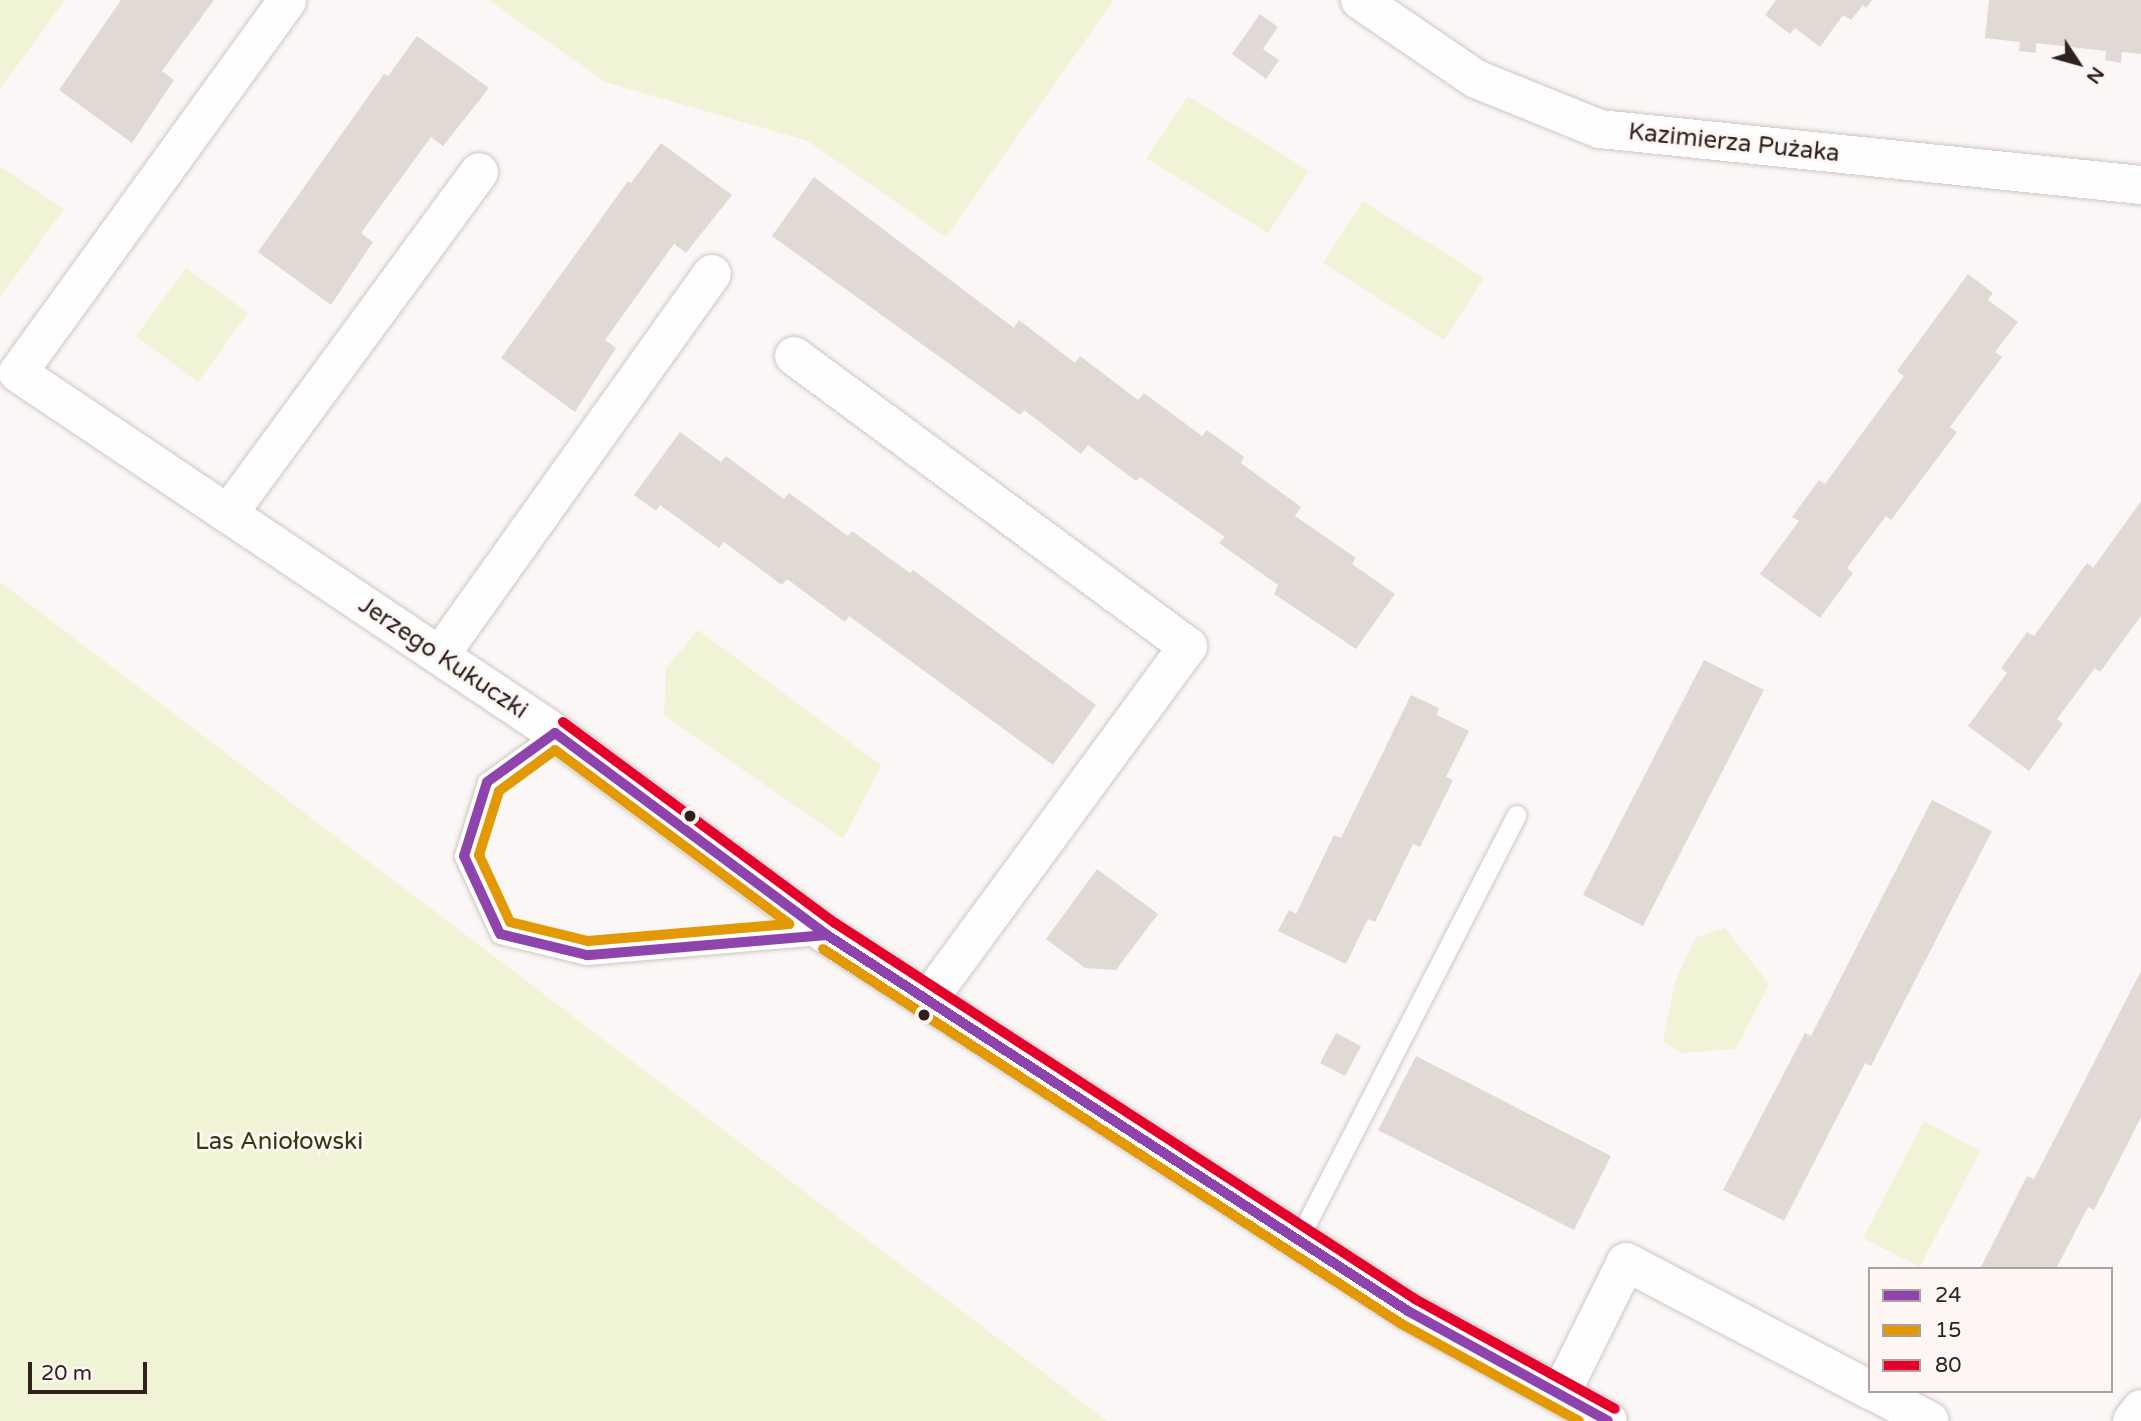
<!DOCTYPE html>
<meta charset="utf-8">
<style>
body{margin:0}
#map{position:relative;width:2141px;height:1421px;overflow:hidden;background:#fbf7f6;font-family:"Varela Round",sans-serif}
div>[style]{position:absolute}
[style*='--x']{left:calc(var(--x)*1px);top:calc(var(--y)*1px);width:calc(var(--w)*1px);rotate:calc(var(--a)*1deg)}
.green>*{inset:0;background:#f1f3d7}
.building>*{inset:0;background:#e1dad4}
.roads{filter:drop-shadow(0 0 2px #cec6c3) drop-shadow(0 0 2px #cec6c3)}
.service>*{height:19px;margin:-9.5px;padding:0 9.5px;transform-origin:9.5px;border-radius:9.5px;background:#fefefe}
.minor>*{height:38px;margin:-19px;padding:0 19px;transform-origin:19px;border-radius:19px;background:#fefefe}
.bus-1>*{height:10px;margin:-5px;padding:0 5px;transform-origin:5px;border-radius:5px;background:#8e44ad}
.bus-2>*{height:10px;margin:-5px;padding:0 5px;transform-origin:5px;border-radius:5px;background:#e39903}
.bus-3>*{height:10px;margin:-5px;padding:0 5px;transform-origin:5px;border-radius:5px;background:#e4002b}
.dots>*{width:19px;height:19px;translate:-50% -50%;box-sizing:border-box;border:4px solid #fef6f3;border-radius:50%}
span{translate:-50% -50%;white-space:nowrap;text-align:center;line-height:1.15;-webkit-text-stroke:6px #fef6f3;paint-order:stroke}
.street-label{font-size:24px;color:#30211c}
.park-label{font-size:24px;color:#33370c}
.legend{position:absolute;left:1868px;top:1267px;width:245px;height:126px;box-sizing:border-box;background:#fef6f3;border:2px solid #aca19d;margin:0;padding:9px 12px;list-style:none;font-size:21px;color:#30211c}
.legend li{display:flex;align-items:center;gap:14px;height:35px}
.legend b{width:35px;border:2px solid #aca19d}
.north{position:absolute;left:2043px;top:28px;width:70px;height:70px;-webkit-text-stroke:5px #fef6f3;paint-order:stroke;rotate:126deg;font-size:19px;font-weight:700;line-height:28px;text-align:center;color:#30211c}
.north::after{content:'';display:block;margin:auto;width:24px;height:32px;background:#30211c;clip-path:polygon(50% 0,100% 100%,50% 72%,0 100%)}
.scale{position:absolute;left:28px;top:1362px;width:119px;height:32px;box-sizing:border-box;border:4px solid #30211c;border-top:0;padding-left:9px;font-size:21px;line-height:24px;white-space:nowrap;color:#30211c;-webkit-text-stroke:5px #fef6f3;paint-order:stroke}
</style>
<div id="map">
<div class="green">
<div style="clip-path:polygon(0 0,65px 0,0 89px)"></div>
<div style="clip-path:polygon(489px 0,1114px 0,946px 237px,808px 141px,605px 82px)"></div>
<div style="clip-path:polygon(1188px 96px,1309px 171px,1268px 233px,1146px 158px)"></div>
<div style="clip-path:polygon(0 166px,64px 209px,0 297px)"></div>
<div style="clip-path:polygon(1363px 201px,1484px 278px,1444px 340px,1323px 263px)"></div>
<div style="clip-path:polygon(186px 268px,248px 313px,198px 382px,136px 336px)"></div>
<div style="clip-path:polygon(0 582px,1107px 1421px,0 1421px)"></div>
<div style="clip-path:polygon(698px 630px,881px 765px,843px 839px,664px 715px,666px 668px)"></div>
<div style="clip-path:polygon(1725px 928px,1769px 984px,1736px 1049px,1682px 1053px,1663px 1042px,1675px 982px,1696px 937px)"></div>
<div style="clip-path:polygon(1924px 1121px,1980px 1151px,1920px 1267px,1863px 1238px)"></div>
</div>
<div class="building">
<div style="clip-path:polygon(121px 0,214px 0,162px 71px,174px 80px,132px 143px,59px 90px)"></div>
<div style="clip-path:polygon(1776px 0,1872px 0,1866px 8px,1863px 5px,1851px 20px,1843px 15px,1820px 47px,1795px 28px,1790px 34px,1765px 15px)"></div>
<div style="clip-path:polygon(1989px 0,2141px 0,2141px 54px,2122px 52px,2121px 63px,2105px 60px,2106px 51px,2036px 43px,2036px 53px,2019px 51px,2020px 42px,1985px 38px)"></div>
<div style="clip-path:polygon(1260px 14px,1278px 27px,1263px 49px,1279px 60px,1266px 79px,1232px 54px)"></div>
<div style="clip-path:polygon(417px 36px,489px 88px,443px 146px,431px 137px,361px 233px,373px 242px,331px 305px,258px 252px,384px 74px,388px 76px)"></div>
<div style="clip-path:polygon(661px 143px,732px 195px,686px 253px,674px 244px,605px 340px,616px 348px,575px 412px,501px 358px,628px 181px,631px 183px)"></div>
<div style="clip-path:polygon(814px 177px,1014px 328px,1019px 320px,1075px 363px,1080px 356px,1138px 400px,1144px 393px,1202px 436px,1207px 430px,1244px 457px,1241px 463px,1301px 507px,1295px 516px,1356px 558px,1352px 564px,1395px 594px,1356px 649px,1274px 594px,1278px 585px,1219px 543px,1225px 537px,1140px 477px,1136px 481px,1088px 445px,1081px 454px,1024px 410px,1020px 415px,772px 236px)"></div>
<div style="clip-path:polygon(1968px 274px,1993px 293px,1988px 300px,2018px 322px,1995px 352px,2002px 357px,1950px 427px,1957px 432px,1891px 520px,1886px 516px,1847px 568px,1853px 573px,1820px 618px,1760px 574px,1799px 521px,1792px 517px,1819px 480px,1825px 484px,1904px 376px,1897px 371px)"></div>
<div style="clip-path:polygon(680px 432px,721px 462px,726px 456px,784px 499px,789px 493px,848px 536px,852px 531px,910px 573px,913px 570px,1096px 705px,1053px 765px,849px 616px,845px 622px,787px 579px,782px 585px,724px 542px,719px 548px,660px 505px,656px 511px,634px 495px)"></div>
<div style="clip-path:polygon(2141px 501px,2141px 616px,2100px 672px,2095px 668px,2057px 719px,2063px 724px,2029px 771px,1968px 726px,2007px 673px,2001px 668px,2027px 632px,2034px 636px,2087px 563px,2093px 568px)"></div>
<div style="clip-path:polygon(1704px 660px,1764px 690px,1643px 926px,1583px 895px)"></div>
<div style="clip-path:polygon(1411px 695px,1439px 708px,1437px 715px,1469px 731px,1446px 777px,1453px 780px,1420px 847px,1413px 844px,1375px 922px,1368px 919px,1346px 964px,1278px 931px,1289px 910px,1296px 914px,1334px 835px,1341px 838px)"></div>
<div style="clip-path:polygon(1932px 800px,1992px 831px,1871px 1066px,1865px 1063px,1784px 1221px,1723px 1190px,1805px 1033px,1811px 1036px)"></div>
<div style="clip-path:polygon(1097px 869px,1158px 914px,1116px 970px,1085px 968px,1046px 939px)"></div>
<div style="clip-path:polygon(2141px 971px,2141px 1117px,2094px 1210px,2088px 1207px,2056px 1269px,1980px 1269px,2027px 1176px,2034px 1179px)"></div>
<div style="clip-path:polygon(1336px 1033px,1361px 1046px,1345px 1076px,1320px 1063px)"></div>
<div style="clip-path:polygon(1416px 1056px,1611px 1156px,1574px 1230px,1378px 1130px)"></div>
</div>
<div class="roads">
<div class="service">
<div style="--x:555;--y:733;--w:84;--a:144.2"></div>
<div style="--x:487;--y:782;--w:77;--a:107.3"></div>
<div style="--x:464;--y:856;--w:86;--a:65.2"></div>
<div style="--x:500;--y:934;--w:89;--a:13.6"></div>
<div style="--x:587;--y:955;--w:236;--a:-4.9"></div>
<div style="--x:1298;--y:1240;--w:478;--a:-62.8"></div>
</div>
<div class="minor">
<div style="--x:1360;--y:0;--w:140;--a:34.3"></div>
<div style="--x:1476;--y:79;--w:134;--a:22"></div>
<div style="--x:1600;--y:129;--w:544;--a:5.91"></div>
<div style="--x:287;--y:1;--w:459;--a:125.9"></div>
<div style="--x:18;--y:373;--w:647;--a:33.84"></div>
<div style="--x:555;--y:733;--w:339;--a:36.6"></div>
<div style="--x:827;--y:935;--w:692;--a:32.91"></div>
<div style="--x:1408;--y:1311;--w:228;--a:28.8"></div>
<div style="--x:794;--y:356;--w:489;--a:36.4"></div>
<div style="--x:1188;--y:646;--w:439;--a:126.3"></div>
<div style="--x:228;--y:514;--w:424;--a:-53.7"></div>
<div style="--x:440;--y:655;--w:468;--a:-54.5"></div>
<div style="--x:1873;--y:1391;--w:64;--a:27.8"></div>
<div style="--x:1560;--y:1395;--w:148;--a:-63.6"></div>
<div style="--x:1626;--y:1262;--w:276;--a:27.7"></div>
<div style="--x:2132;--y:1421;--w:15;--a:-53"></div>
</div>
</div>
<div class="bus-1">
<div style="--x:555;--y:733;--w:339;--a:36.6"></div>
<div style="--x:827;--y:935;--w:241;--a:175.2"></div>
<div style="--x:587;--y:955;--w:89;--a:-166.4"></div>
<div style="--x:500;--y:934;--w:86;--a:-114.8"></div>
<div style="--x:464;--y:856;--w:77;--a:-72.7"></div>
<div style="--x:487;--y:782;--w:84;--a:-35.8"></div>
<div style="--x:827;--y:935;--w:692;--a:32.91"></div>
<div style="--x:1408;--y:1311;--w:228;--a:28.8"></div>
</div>
<div class="bus-2">
<div style="--x:555;--y:750;--w:292;--a:36.6"></div>
<div style="--x:789;--y:924;--w:202;--a:175.2"></div>
<div style="--x:588;--y:941;--w:80;--a:-166.3"></div>
<div style="--x:510;--y:922;--w:74;--a:-114.8"></div>
<div style="--x:479;--y:855;--w:67;--a:-72.6"></div>
<div style="--x:499;--y:791;--w:69;--a:-36.2"></div>
<div style="--x:823;--y:949;--w:688;--a:32.95"></div>
<div style="--x:1400;--y:1323;--w:204;--a:28.7"></div>
</div>
<div class="bus-3">
<div style="--x:563;--y:722;--w:338;--a:36.5"></div>
<div style="--x:835;--y:923;--w:691;--a:32.95"></div>
<div style="--x:1415;--y:1299;--w:228;--a:28.8"></div>
</div>
<div class="dots">
<div style="left:690px;top:816px;background:#30211c"></div>
<div style="left:924px;top:1015px;background:#30211c"></div>
</div>
<div class="street-label">
<span style="left:1734px;top:143px;rotate:6deg">Kazimierza Pużaka</span>
<span style="left:443px;top:658px;rotate:34deg">Jerzego Kukuczki</span>
</div>
<div class="park-label">
<span style="left:279px;top:1142px">Las Aniołowski</span>
</div>
<ul class="legend">
<li><b style="height:9px;background:#8e44ad"></b>24</li>
<li><b style="height:9px;background:#e39903"></b>15</li>
<li><b style="height:9px;background:#e4002b"></b>80</li>
</ul>
<div class="north">N</div>
<div class="scale">20 m</div>
</div>
